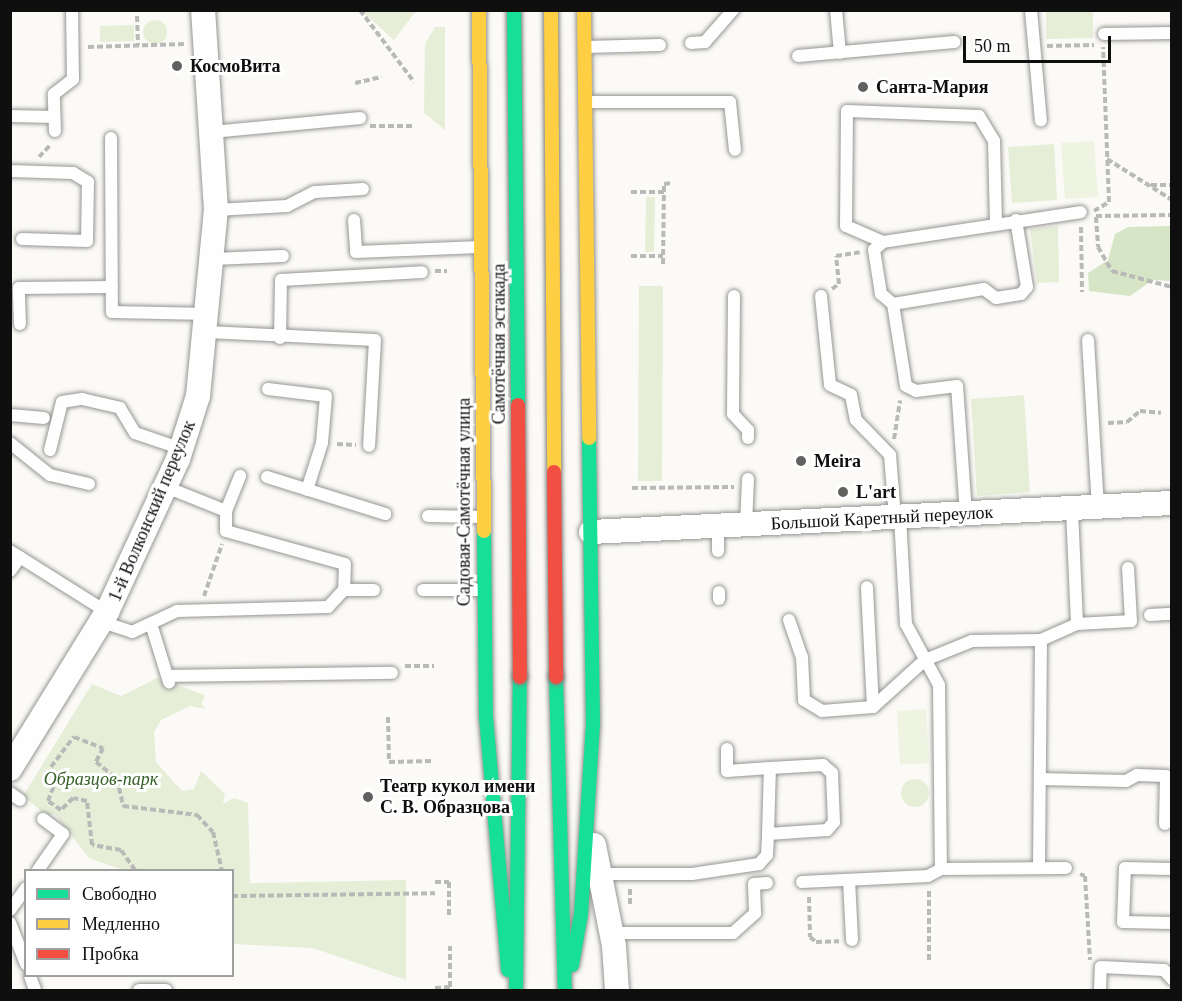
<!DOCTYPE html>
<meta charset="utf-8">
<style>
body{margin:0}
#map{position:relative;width:1182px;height:1001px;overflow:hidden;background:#fbfaf6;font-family:Georgia,serif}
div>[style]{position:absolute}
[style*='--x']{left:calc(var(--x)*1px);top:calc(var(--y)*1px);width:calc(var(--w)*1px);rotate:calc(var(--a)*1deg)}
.green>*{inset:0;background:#e6eed8}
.round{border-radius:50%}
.forest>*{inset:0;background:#d7e5c7}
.pitch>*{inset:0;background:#eff3e2}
.path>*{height:4px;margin-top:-2px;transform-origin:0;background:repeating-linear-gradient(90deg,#b9b9b8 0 6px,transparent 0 9px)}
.roads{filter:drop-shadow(0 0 2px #959593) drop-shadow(0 0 2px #959593)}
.lane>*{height:12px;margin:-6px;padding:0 6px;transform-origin:6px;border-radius:6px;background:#fefefe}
.street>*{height:24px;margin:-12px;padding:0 12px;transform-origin:12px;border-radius:12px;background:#fefefe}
.fast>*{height:14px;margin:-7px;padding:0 7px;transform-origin:7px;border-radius:7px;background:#16e098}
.slow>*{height:14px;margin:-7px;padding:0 7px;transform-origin:7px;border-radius:7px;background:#ffcf43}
.bridges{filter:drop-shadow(0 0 2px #838280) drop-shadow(0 0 2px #838280)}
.fast-bridge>*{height:14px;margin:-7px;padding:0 7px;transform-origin:7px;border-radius:7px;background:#16e098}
.slow-bridge>*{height:14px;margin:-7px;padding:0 7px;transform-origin:7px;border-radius:7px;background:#ffcf43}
.jam-bridge>*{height:14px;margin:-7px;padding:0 7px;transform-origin:7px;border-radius:7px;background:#f24e42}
.dots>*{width:16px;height:16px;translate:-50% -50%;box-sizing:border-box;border:3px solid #fff;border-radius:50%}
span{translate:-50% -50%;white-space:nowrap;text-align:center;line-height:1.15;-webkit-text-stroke:6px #fff;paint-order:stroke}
.poi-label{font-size:18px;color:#0f0f0f;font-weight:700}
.left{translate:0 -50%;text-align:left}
.street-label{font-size:18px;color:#0f0f0f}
.park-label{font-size:18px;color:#356027;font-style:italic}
.frame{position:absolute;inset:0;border:12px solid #0f0f0f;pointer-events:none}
.legend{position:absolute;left:24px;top:869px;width:210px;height:108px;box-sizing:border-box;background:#fff;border:2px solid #9f9f9f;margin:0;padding:8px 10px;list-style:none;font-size:18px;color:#0f0f0f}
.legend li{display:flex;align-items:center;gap:12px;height:30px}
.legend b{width:30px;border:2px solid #9f9f9f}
.scale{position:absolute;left:963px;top:36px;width:148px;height:27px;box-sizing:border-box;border:3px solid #0f0f0f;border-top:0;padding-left:8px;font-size:18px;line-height:21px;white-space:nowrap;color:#0f0f0f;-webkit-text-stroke:4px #fff;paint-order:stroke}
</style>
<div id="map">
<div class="green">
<div style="clip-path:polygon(362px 11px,416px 11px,394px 40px)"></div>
<div style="clip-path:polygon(1046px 11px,1093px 11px,1093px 38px,1046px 39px)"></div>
<div class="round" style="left:143px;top:20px;width:24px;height:24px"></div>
<div style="clip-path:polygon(134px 25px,134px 41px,100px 42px,100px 26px)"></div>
<div style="clip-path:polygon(435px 27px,445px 27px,445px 130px,424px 113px,425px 44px)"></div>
<div style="clip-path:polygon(1054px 144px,1057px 200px,1012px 203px,1008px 147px)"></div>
<div style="clip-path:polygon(646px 197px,655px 197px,654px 252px,645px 252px)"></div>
<div style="clip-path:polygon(1058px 226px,1059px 282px,1037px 283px,1030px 229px)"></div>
<div style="clip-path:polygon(639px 286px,663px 286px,662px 481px,638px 481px)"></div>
<div style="clip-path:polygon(1024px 395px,1030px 492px,977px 496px,971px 399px)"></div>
<div style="clip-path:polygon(157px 678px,205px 695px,201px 704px,206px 709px,190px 706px,161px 720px,154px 732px,156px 762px,182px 791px,194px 789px,201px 771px,225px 794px,223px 804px,234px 798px,248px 803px,250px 883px,406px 880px,406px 980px,313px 948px,233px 944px,232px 870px,123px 870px,89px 858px,55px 814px,46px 815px,23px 796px,92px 684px,121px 696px)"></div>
<div class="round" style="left:901px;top:779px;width:28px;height:28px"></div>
</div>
<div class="forest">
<div style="clip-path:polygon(1171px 226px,1171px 281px,1153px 280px,1130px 296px,1089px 291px,1088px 273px,1108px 260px,1115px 234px,1128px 227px)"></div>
</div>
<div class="pitch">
<div style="clip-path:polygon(1094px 141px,1098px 197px,1065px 199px,1061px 143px)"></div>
<div style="clip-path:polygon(926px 709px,929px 763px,900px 765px,897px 711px)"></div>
</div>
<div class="path">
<div style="--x:360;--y:10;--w:90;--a:53.1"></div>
<div style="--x:137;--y:16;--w:29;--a:88"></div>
<div style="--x:1047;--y:46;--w:47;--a:-1.2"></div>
<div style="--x:88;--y:47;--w:97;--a:-1.8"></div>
<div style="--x:355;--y:83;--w:27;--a:-13"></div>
<div style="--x:370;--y:126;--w:44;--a:0"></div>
<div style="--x:39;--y:157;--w:16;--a:-47"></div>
<div style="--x:1107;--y:159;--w:77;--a:32.2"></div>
<div style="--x:1151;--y:185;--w:21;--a:0"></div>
<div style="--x:631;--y:192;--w:33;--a:0"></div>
<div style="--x:1094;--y:211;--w:17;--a:-31"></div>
<div style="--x:1109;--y:202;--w:155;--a:-92.2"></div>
<div style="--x:1096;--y:216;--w:76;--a:-0.8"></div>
<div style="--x:1096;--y:217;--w:30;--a:86"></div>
<div style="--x:1098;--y:247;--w:28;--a:60"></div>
<div style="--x:1112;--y:271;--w:62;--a:14.9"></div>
<div style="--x:1081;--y:227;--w:65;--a:89.1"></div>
<div style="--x:631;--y:256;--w:32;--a:0"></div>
<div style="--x:663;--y:264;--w:80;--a:-89.3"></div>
<div style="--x:664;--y:184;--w:8;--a:-7"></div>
<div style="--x:435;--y:271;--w:12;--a:0"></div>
<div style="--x:832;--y:289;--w:9;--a:-36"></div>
<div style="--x:839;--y:284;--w:28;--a:-96"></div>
<div style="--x:836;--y:256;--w:24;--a:-9"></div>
<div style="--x:1108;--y:423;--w:19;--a:-3"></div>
<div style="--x:1127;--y:422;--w:17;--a:-40"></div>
<div style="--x:1140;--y:411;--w:21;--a:5"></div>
<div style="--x:894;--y:439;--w:39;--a:-81"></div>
<div style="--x:337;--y:444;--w:19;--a:3"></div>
<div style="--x:632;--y:488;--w:102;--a:-0.6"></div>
<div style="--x:204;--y:596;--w:55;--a:-70.9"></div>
<div style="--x:405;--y:666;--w:29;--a:0"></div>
<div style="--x:388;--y:717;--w:45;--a:88.7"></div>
<div style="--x:389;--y:762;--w:44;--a:-1.3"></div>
<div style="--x:135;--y:870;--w:24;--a:-125"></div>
<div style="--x:121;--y:850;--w:29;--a:-170"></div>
<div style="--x:92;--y:845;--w:44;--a:-96.5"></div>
<div style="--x:87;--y:801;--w:14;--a:-168"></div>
<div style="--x:73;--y:798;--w:17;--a:135"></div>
<div style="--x:61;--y:810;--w:16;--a:-145"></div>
<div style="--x:48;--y:801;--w:17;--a:-69"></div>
<div style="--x:54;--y:785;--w:18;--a:-99"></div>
<div style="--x:51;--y:767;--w:38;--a:-53"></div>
<div style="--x:74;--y:737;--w:31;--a:21"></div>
<div style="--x:103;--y:748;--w:16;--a:117"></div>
<div style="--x:96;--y:762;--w:27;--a:39"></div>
<div style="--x:117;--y:779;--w:28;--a:77"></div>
<div style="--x:123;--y:806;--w:75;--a:6.9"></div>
<div style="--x:197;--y:815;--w:23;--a:47"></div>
<div style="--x:213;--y:832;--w:39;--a:77"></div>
<div style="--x:1080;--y:874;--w:5;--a:22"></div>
<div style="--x:1085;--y:876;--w:84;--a:86.6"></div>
<div style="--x:435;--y:882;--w:14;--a:0"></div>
<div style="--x:449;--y:882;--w:33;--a:90"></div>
<div style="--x:630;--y:889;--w:16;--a:90"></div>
<div style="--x:929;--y:891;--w:71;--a:90"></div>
<div style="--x:232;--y:896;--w:203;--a:-0.8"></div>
<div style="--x:809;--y:897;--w:40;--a:88.6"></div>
<div style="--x:810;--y:937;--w:8;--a:40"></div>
<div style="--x:816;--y:942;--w:23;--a:-2"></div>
<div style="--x:435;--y:988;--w:15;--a:-4"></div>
<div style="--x:450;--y:987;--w:41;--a:-90"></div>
</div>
<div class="roads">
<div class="lane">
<div style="--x:836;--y:10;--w:43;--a:84.7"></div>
<div style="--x:1031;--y:10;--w:111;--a:84.9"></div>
<div style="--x:1104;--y:34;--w:68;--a:-0.8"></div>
<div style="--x:691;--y:43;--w:14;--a:-4"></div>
<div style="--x:705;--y:42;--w:43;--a:-48.8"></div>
<div style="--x:585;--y:47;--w:75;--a:-1.5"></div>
<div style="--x:798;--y:56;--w:157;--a:-5.1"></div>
<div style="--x:587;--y:102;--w:143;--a:0"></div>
<div style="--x:730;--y:102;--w:48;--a:84.1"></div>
<div style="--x:10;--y:116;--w:44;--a:1.3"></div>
<div style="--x:55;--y:131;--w:37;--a:-92"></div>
<div style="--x:54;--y:94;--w:24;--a:-38"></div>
<div style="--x:73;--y:79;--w:69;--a:-90.8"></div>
<div style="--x:212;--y:132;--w:149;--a:-5.4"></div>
<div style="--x:111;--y:138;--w:174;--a:89.7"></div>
<div style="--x:112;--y:312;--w:97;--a:1.2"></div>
<div style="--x:10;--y:171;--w:63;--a:1.8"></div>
<div style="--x:73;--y:173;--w:17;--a:31"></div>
<div style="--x:88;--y:182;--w:59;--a:91"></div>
<div style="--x:87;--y:241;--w:65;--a:-178.2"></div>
<div style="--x:216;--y:210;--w:71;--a:-3.2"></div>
<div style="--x:287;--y:206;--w:31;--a:-27"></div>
<div style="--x:315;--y:192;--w:48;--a:-3.6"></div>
<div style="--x:354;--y:220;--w:32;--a:86"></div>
<div style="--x:356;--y:252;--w:124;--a:-2.3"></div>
<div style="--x:883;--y:242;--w:40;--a:-156.6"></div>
<div style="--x:846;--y:226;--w:115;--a:-89.5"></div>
<div style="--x:847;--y:111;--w:132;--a:2.2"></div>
<div style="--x:979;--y:116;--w:29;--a:59"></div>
<div style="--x:994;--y:141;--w:81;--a:88.6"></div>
<div style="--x:214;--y:259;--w:69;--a:-2.5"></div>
<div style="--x:734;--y:296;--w:118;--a:90.5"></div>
<div style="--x:733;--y:414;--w:22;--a:47"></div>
<div style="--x:748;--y:430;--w:8;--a:90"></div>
<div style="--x:821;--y:296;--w:89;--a:84.2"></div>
<div style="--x:830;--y:385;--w:23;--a:25"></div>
<div style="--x:851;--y:395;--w:25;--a:79"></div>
<div style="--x:856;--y:420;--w:49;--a:45.8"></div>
<div style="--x:890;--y:455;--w:62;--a:85.4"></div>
<div style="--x:893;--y:304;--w:92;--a:-9.4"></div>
<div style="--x:984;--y:289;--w:15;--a:37"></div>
<div style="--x:996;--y:298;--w:25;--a:-9"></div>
<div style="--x:1021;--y:294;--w:9;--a:-49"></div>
<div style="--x:1027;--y:287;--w:68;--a:-99.3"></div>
<div style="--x:20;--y:324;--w:36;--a:-92"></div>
<div style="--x:19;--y:288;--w:93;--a:-0.6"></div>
<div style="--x:207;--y:332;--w:168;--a:2.7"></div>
<div style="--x:375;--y:340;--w:106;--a:93.2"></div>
<div style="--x:280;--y:338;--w:58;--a:-89"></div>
<div style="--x:281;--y:280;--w:141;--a:-3.2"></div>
<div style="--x:1088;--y:340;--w:167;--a:86.6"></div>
<div style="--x:268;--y:389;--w:58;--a:6.9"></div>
<div style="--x:326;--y:396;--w:47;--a:94.9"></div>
<div style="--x:322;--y:443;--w:49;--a:107.7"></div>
<div style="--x:10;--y:415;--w:34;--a:5"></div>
<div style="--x:10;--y:443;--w:51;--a:38.7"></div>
<div style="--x:50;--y:475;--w:40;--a:13"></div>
<div style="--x:50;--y:450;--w:49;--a:-76"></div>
<div style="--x:62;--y:402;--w:20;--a:-9"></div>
<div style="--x:82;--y:399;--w:39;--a:13"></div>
<div style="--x:120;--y:408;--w:29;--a:59"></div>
<div style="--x:135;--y:433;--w:50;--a:18.8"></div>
<div style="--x:267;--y:477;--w:124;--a:17.4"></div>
<div style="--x:166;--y:487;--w:65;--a:21.8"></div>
<div style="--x:226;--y:511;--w:20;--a:90"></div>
<div style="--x:226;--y:531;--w:123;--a:15.5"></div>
<div style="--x:345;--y:564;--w:26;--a:92"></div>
<div style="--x:226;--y:511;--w:38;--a:-68"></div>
<div style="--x:966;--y:514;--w:128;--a:-94"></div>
<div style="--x:957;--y:386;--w:41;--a:173"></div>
<div style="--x:916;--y:391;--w:11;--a:-153"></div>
<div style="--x:906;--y:386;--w:83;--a:-99"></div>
<div style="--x:893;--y:304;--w:16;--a:-140"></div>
<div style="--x:881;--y:294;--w:45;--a:-99"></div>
<div style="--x:874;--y:250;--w:12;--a:-42"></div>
<div style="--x:883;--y:242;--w:200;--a:-8.6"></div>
<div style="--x:428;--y:516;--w:54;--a:1.1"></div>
<div style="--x:900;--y:517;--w:107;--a:86.8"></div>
<div style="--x:906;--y:624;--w:69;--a:61.6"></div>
<div style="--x:939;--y:685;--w:184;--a:89.4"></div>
<div style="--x:746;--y:525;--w:46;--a:-87.5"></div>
<div style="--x:718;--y:526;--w:25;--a:90"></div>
<div style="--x:10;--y:551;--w:115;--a:32.2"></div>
<div style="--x:10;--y:571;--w:17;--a:-54"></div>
<div style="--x:423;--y:590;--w:59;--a:0"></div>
<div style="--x:719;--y:592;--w:7;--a:90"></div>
<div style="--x:1150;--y:615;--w:22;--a:-3"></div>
<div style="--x:789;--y:620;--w:39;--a:71"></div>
<div style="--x:802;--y:657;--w:43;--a:87.3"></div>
<div style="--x:804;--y:700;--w:21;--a:31"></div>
<div style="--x:822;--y:711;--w:51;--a:-4.5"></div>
<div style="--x:873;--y:707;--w:120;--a:-92.9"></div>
<div style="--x:102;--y:622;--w:32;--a:18"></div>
<div style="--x:132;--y:632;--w:50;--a:-25"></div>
<div style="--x:177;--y:611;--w:151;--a:-1.5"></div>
<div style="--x:328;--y:607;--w:23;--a:-47"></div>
<div style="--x:344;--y:590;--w:30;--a:0"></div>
<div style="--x:1077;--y:624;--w:54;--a:-3.2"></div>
<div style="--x:1131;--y:621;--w:53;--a:-93.2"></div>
<div style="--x:152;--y:627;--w:58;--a:72.8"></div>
<div style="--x:169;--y:676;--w:223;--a:-0.8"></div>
<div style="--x:873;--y:707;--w:70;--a:-42.1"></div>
<div style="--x:925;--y:660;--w:51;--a:-22"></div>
<div style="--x:972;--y:641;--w:69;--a:-0.8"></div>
<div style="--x:727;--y:749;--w:22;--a:90"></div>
<div style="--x:727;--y:771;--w:43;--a:-4"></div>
<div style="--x:1040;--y:779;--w:86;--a:1.3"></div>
<div style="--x:1126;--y:781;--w:13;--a:-29"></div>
<div style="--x:1137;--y:775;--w:29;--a:2"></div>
<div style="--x:1166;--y:776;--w:48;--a:91.2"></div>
<div style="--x:10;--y:793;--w:12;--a:35"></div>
<div style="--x:1039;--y:868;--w:228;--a:-89.5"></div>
<div style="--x:1041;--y:640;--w:39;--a:-24"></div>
<div style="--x:1077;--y:624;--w:116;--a:-92.5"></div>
<div style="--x:1172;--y:869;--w:47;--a:-178.8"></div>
<div style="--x:1125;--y:868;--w:54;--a:92.1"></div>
<div style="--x:1123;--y:922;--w:49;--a:1.2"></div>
<div style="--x:38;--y:870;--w:44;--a:-55.2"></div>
<div style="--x:63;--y:834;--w:25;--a:-143"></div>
<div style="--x:599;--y:874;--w:93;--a:0"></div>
<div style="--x:692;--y:874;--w:68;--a:-8.5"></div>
<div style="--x:759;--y:864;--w:12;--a:-48"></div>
<div style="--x:767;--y:855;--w:21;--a:-87"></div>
<div style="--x:768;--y:834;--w:66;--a:-88.3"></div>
<div style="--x:770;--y:768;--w:53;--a:-3.2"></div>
<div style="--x:823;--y:765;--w:12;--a:42"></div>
<div style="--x:832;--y:773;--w:49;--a:87.7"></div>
<div style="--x:834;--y:822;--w:11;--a:131"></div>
<div style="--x:827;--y:830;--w:59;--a:176.1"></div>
<div style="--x:849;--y:880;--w:60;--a:87.1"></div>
<div style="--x:802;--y:882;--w:126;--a:-2.7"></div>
<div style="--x:928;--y:876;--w:15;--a:-28"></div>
<div style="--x:941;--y:869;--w:125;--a:-0.5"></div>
<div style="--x:10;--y:910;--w:27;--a:-54"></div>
<div style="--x:10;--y:923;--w:44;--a:68.7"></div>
<div style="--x:612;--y:933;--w:121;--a:0"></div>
<div style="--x:733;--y:933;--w:30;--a:-42"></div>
<div style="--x:755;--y:913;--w:29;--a:-92"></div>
<div style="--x:754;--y:884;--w:13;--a:-4"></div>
<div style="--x:30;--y:976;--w:15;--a:70"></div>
<div style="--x:139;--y:990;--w:27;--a:0"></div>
<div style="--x:1100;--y:990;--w:23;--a:-88"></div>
<div style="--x:1101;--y:967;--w:63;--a:2.7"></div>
<div style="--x:1164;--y:970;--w:12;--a:48"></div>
</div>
<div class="street">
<div style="--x:591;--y:532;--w:582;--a:-2.86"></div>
<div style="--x:10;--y:769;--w:185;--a:-58.3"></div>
<div style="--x:107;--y:612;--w:169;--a:-65.1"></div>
<div style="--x:178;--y:459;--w:66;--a:-72.4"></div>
<div style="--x:198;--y:396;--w:187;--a:-84.5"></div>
<div style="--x:216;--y:210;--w:200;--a:-93.7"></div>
<div style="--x:594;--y:845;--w:103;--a:78.8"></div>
<div style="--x:614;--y:946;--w:44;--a:86.1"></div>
</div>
<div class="fast">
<div style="--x:484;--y:531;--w:186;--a:89.4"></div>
<div style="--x:486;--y:717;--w:254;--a:85"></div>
<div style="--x:556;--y:677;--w:313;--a:88.4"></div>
<div style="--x:572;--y:965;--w:52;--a:-80"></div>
<div style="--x:581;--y:914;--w:189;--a:-86.4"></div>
<div style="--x:593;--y:725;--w:287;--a:-90.8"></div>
<div style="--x:516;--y:990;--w:313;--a:-89.3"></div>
</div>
<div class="slow">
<div style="--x:479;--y:10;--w:521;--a:89.45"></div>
<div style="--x:584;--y:10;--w:428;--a:89.3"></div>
</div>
</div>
<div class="bridges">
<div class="fast-bridge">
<div style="--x:514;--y:10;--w:395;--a:89.4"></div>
</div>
<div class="slow-bridge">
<div style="--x:551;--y:10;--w:462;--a:89.6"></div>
</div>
<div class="jam-bridge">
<div style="--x:518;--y:405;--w:272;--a:89.6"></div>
<div style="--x:554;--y:472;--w:205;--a:89.4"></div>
</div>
</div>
<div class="dots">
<div style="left:177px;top:66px;background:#626160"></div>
<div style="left:863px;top:87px;background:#626160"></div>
<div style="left:801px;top:461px;background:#626160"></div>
<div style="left:843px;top:492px;background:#626160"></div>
<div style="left:368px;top:797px;background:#626160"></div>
</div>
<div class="poi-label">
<span class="left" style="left:190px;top:66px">КосмоВита</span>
<span class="left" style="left:876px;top:87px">Санта-Мария</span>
<span class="left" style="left:814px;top:461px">Meira</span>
<span class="left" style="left:856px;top:492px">L'art</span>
<span class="left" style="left:380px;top:797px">Театр кукол имени<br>С. В. Образцова</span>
</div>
<div class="street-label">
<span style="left:499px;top:344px;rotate:-90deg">Самотёчная эстакада</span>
<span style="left:464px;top:502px;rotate:-90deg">Садовая-Самотёчная улица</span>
<span style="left:152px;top:511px;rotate:-67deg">1-й Волконский переулок</span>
<span style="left:882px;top:518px;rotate:-3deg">Большой Каретный переулок</span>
</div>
<div class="park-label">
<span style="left:101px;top:779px">Образцов-парк</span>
</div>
<div class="frame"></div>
<ul class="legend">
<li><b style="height:8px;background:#16e098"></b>Свободно</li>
<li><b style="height:8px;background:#ffcf43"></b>Медленно</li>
<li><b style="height:8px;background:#f24e42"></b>Пробка</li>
</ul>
<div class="scale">50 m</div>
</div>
